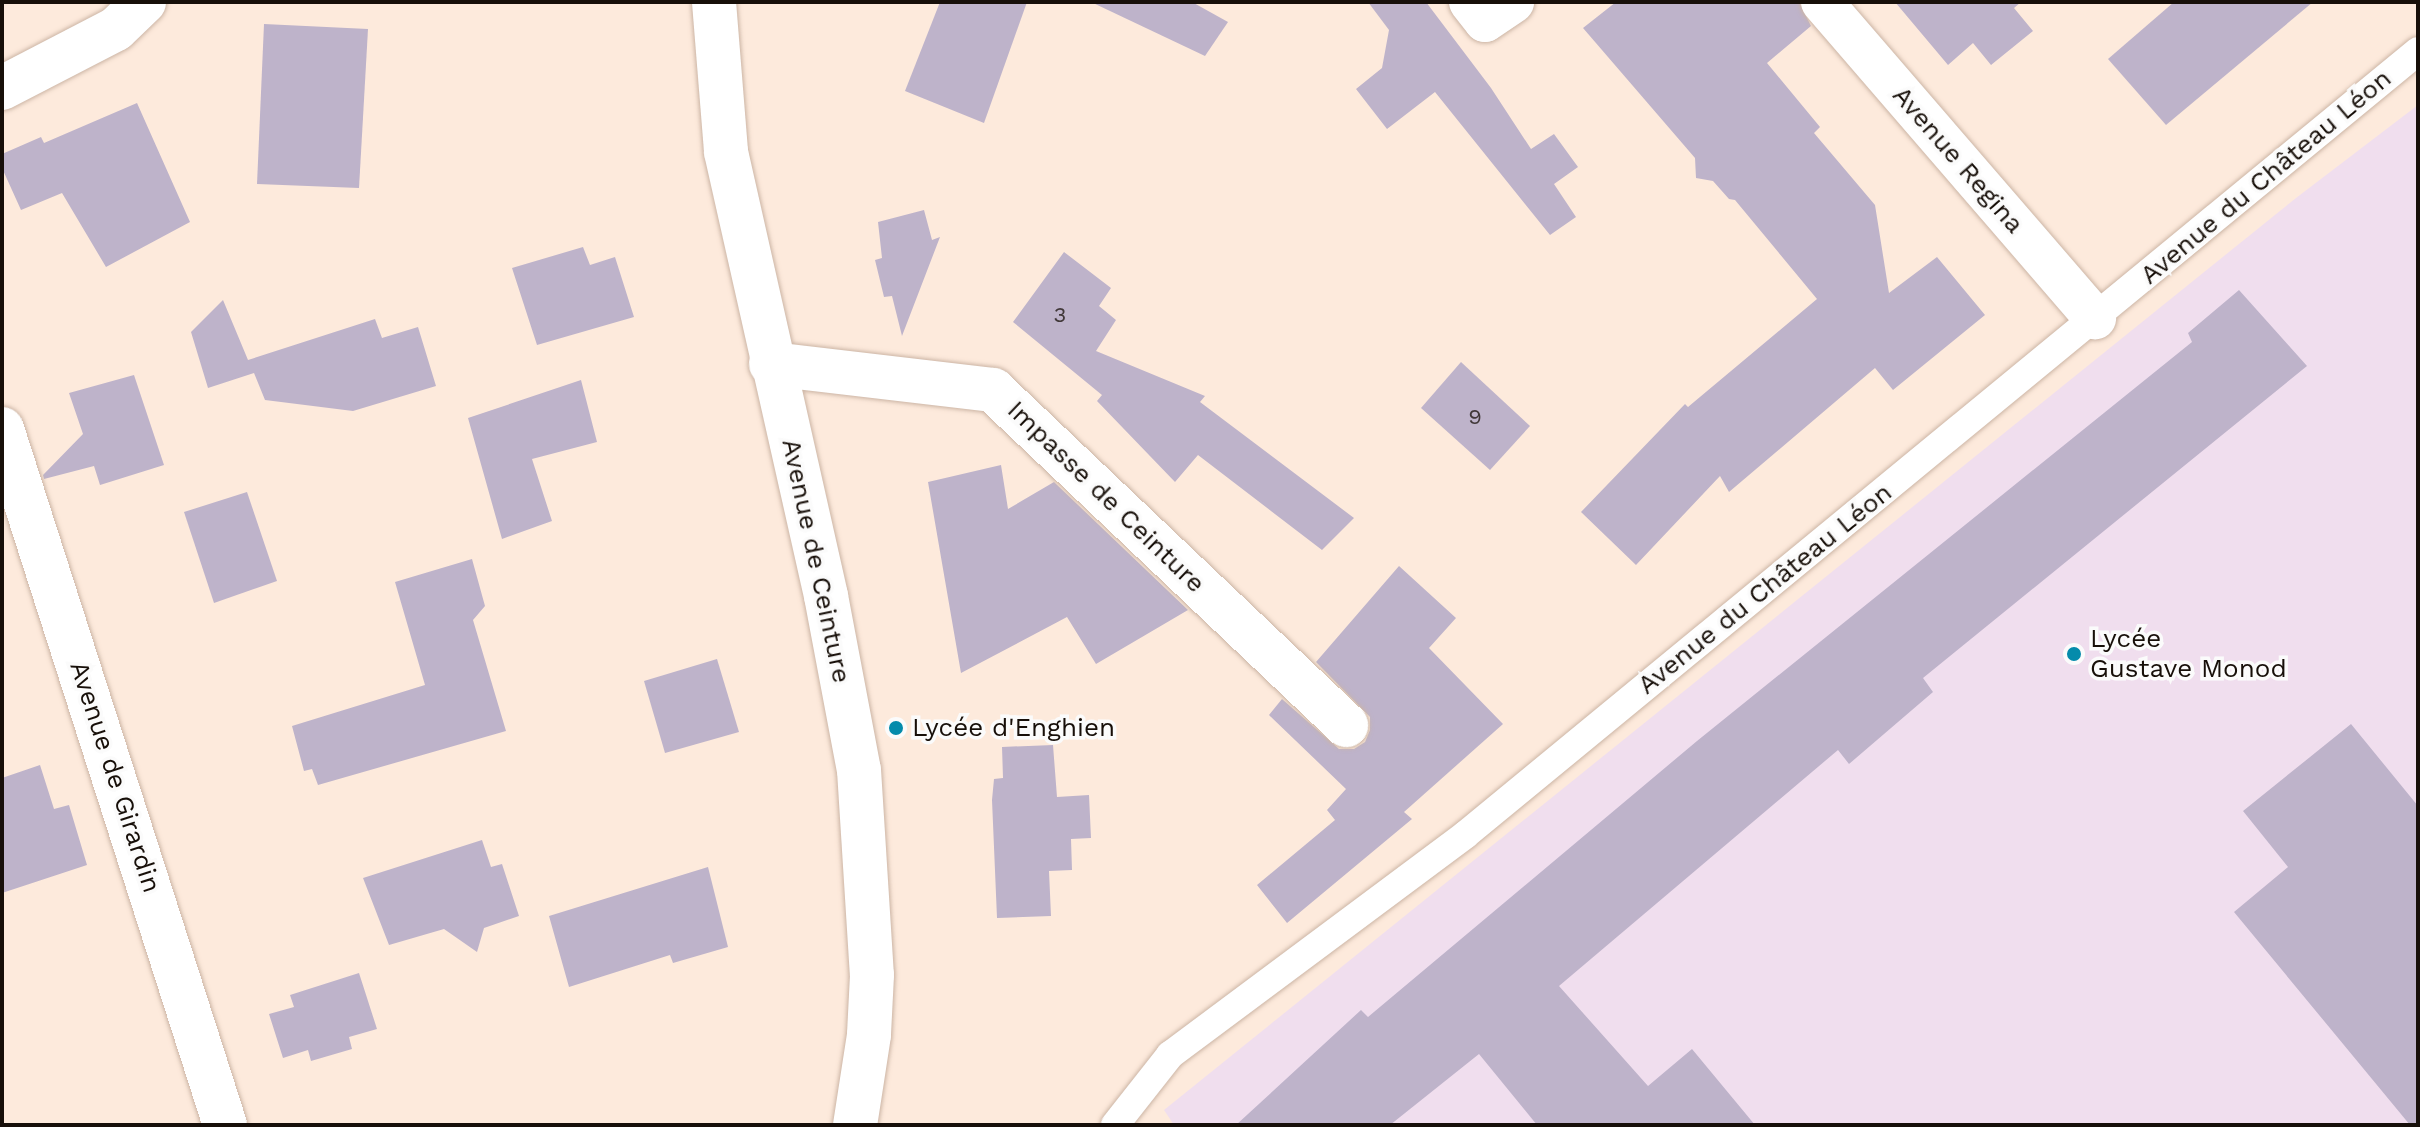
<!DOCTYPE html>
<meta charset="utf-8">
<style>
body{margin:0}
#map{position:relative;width:2420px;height:1127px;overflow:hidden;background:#fdeadc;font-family:"Work Sans",sans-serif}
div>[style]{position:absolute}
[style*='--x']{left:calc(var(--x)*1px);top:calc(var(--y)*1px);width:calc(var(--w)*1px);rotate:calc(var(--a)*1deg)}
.education>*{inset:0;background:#f0deee}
.building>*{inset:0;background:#beb3ca}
.roads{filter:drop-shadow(0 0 2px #ccb5a5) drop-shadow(0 0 2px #ccb5a5)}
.service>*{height:28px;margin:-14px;padding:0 14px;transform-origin:14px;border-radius:14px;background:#fff}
.pedestrian>*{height:42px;margin:-21px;padding:0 21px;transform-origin:21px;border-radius:21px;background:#fff}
.minor>*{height:44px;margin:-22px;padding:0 22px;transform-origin:22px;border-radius:22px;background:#fff}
.tertiary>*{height:44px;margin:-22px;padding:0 22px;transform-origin:22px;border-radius:22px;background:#fff}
.dots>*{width:22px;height:22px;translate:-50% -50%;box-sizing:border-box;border:4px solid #fbfbfb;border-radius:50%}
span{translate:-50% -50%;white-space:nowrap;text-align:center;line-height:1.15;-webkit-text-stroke:7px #fbfbfb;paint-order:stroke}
.number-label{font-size:22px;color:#413839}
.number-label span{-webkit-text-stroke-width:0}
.street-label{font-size:26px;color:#170f09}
.poi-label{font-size:26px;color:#170f09}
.left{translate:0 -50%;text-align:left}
.frame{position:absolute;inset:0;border:4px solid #170f09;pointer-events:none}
</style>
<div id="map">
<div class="education">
<div style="clip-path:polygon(2418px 105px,2418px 1125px,1174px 1125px,1164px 1110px,2296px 198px)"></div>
</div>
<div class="building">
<div style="clip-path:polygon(940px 2px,1027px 2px,984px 123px,905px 91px)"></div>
<div style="clip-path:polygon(1091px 2px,1192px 2px,1228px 22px,1205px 56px)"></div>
<div style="clip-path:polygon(1368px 2px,1426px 2px,1491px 88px,1531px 149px,1554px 134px,1578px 167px,1554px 184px,1576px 217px,1550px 235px,1435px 92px,1387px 129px,1356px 89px,1382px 68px,1389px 30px)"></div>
<div style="clip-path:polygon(1616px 2px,1799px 2px,1811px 26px,1767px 63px,1820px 127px,1814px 133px,1875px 205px,1889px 293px,1937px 257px,1985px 315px,1893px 390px,1875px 368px,1729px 492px,1720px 476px,1636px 565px,1581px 512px,1685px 404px,1688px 407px,1817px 299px,1735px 200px,1729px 199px,1713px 181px,1696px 178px,1695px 158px,1583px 28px)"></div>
<div style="clip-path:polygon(1895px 2px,2021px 2px,2014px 8px,2033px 31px,1991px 65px,1973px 43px,1948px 65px)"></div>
<div style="clip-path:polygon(2174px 2px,2313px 2px,2166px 125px,2108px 59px)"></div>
<div style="clip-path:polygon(264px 24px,368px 29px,359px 188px,257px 184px)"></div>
<div style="clip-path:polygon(137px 103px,190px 222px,106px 267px,62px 193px,21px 210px,2px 168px,2px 154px,41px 137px,44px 143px)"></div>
<div style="clip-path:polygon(924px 210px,932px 240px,940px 237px,902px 336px,892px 296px,884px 297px,875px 260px,882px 258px,878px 222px)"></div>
<div style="clip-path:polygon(583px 247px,590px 265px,615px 257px,634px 317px,537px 345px,512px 268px)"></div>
<div style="clip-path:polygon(1064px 252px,1111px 288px,1099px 306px,1116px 320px,1096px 351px,1205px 396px,1200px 402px,1354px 518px,1322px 550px,1198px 455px,1175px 482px,1097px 401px,1102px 395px,1013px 322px)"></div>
<div style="clip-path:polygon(2239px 290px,2307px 366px,1923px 678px,1933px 692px,1849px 764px,1838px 750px,1559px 986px,1648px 1086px,1692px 1049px,1755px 1125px,1537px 1125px,1479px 1054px,1390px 1125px,1236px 1125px,1361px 1010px,1368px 1017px,1697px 741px,2192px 342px,2188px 333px)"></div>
<div style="clip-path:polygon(223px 300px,248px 360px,375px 319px,382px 338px,418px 327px,436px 386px,353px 411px,265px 400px,254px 373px,208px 388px,191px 332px)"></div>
<div style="clip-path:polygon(1461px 362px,1530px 426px,1490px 470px,1421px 408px)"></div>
<div style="clip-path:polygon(134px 375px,164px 465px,100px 485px,94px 466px,44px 479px,43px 475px,83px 434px,69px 393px)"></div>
<div style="clip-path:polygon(581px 380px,597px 442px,532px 459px,552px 521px,502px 539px,468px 418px)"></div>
<div style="clip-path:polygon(1001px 465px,1008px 509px,1054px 482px,1188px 610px,1096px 664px,1067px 617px,961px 673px,928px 482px)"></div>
<div style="clip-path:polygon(247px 492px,277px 581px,214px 603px,184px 512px)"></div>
<div style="clip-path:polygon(472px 559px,485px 606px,473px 620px,506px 731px,318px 785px,312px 769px,304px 771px,292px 726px,425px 685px,395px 582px)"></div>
<div style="clip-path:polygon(1399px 566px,1456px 618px,1429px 648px,1503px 724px,1404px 812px,1412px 819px,1287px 923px,1257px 885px,1335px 820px,1327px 810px,1346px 789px,1269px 715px,1282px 699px,1339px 749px,1354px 749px,1365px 742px,1370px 730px,1370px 717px,1316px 662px)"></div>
<div style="clip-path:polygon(717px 659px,739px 732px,665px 753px,644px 681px)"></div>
<div style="clip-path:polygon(2351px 724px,2418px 806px,2418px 1125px,2410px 1125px,2234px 912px,2288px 867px,2243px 811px)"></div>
<div style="clip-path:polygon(1053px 745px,1057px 797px,1089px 795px,1091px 838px,1071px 839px,1072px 870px,1049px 871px,1051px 916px,997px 918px,992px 800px,994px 779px,1003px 778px,1002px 747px)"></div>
<div style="clip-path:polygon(40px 765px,54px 809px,69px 805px,87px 865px,2px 893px,2px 778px)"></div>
<div style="clip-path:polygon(482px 840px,491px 867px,502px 864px,519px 916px,484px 928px,477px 952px,444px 929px,389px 945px,363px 878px)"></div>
<div style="clip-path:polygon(708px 867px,728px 947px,673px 963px,670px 955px,569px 987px,549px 916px)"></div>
<div style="clip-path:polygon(359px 973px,377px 1029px,349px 1037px,352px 1049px,311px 1061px,308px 1050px,283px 1058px,269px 1014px,294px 1007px,290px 995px)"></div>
</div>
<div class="roads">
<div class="service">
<div style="--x:1115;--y:1125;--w:89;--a:-51.8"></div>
<div style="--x:1170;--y:1055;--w:368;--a:-36.7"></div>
<div style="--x:1465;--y:835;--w:1234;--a:-39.44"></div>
</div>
<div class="pedestrian">
<div style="--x:1470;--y:2;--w:24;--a:52"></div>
<div style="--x:1485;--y:21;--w:34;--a:-34"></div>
<div style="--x:1822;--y:2;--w:418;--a:49.2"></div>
</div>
<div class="minor">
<div style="--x:2;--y:88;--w:128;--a:-27.4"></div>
<div style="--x:116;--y:29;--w:39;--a:-44"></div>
<div style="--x:771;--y:364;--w:224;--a:6.7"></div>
<div style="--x:993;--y:390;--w:487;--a:43.5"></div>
<div style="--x:2;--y:429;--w:731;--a:72.23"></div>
</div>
<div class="tertiary">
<div style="--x:714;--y:2;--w:150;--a:85.4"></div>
<div style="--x:726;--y:152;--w:455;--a:77.3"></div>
<div style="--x:826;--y:596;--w:177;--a:79.3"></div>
<div style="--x:859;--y:770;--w:205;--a:86.4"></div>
<div style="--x:872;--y:975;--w:60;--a:92.9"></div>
<div style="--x:869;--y:1035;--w:91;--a:98.8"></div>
</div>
</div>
<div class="dots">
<div style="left:2074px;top:654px;background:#058bab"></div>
<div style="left:896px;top:728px;background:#058bab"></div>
</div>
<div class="number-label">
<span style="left:1060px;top:315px">3</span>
<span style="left:1475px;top:417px">9</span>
</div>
<div class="street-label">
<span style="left:1958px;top:160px;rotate:49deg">Avenue Regina</span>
<span style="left:2266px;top:177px;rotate:-40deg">Avenue du Château Léon</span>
<span style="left:1106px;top:497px;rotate:44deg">Impasse de Ceinture</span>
<span style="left:816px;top:561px;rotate:78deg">Avenue de Ceinture</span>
<span style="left:1765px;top:589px;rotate:-39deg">Avenue du Château Léon</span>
<span style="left:115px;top:777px;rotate:72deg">Avenue de Girardin</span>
</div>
<div class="poi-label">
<span class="left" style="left:2090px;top:654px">Lycée<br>Gustave Monod</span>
<span class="left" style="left:912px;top:728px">Lycée d'Enghien</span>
</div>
<div class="frame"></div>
</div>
